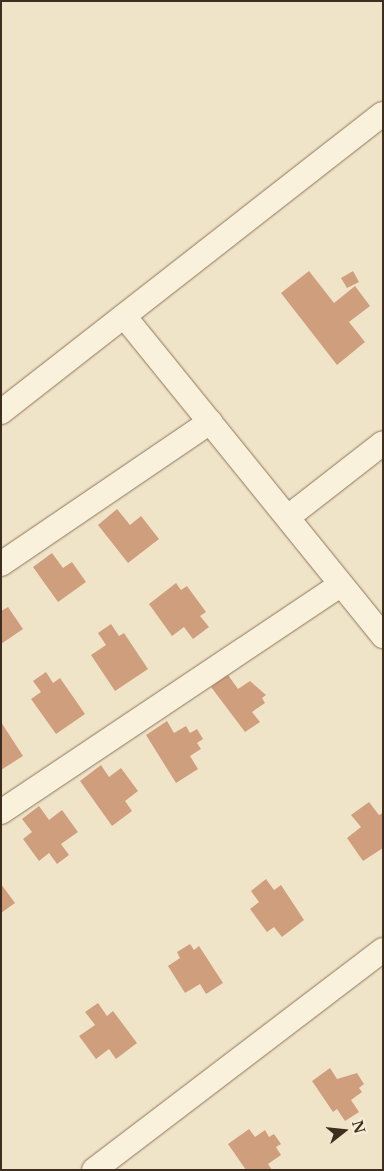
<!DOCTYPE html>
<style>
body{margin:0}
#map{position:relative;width:384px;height:1171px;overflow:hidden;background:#f0e4c8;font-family:"Libre Baskerville",serif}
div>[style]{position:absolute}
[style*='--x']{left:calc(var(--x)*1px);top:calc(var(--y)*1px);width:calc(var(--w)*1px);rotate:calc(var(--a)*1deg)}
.building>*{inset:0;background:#cf9f7d}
.roads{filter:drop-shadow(0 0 1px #8d765c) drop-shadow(0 0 1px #8d765c)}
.minor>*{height:24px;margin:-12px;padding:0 12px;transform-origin:12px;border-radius:12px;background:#faf1dc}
span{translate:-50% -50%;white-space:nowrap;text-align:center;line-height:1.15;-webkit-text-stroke:4px #f7eed8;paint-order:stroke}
.frame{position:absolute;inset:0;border:2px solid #3d2e20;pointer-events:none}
.north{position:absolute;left:319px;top:1106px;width:50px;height:50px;-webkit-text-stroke:4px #f7eed8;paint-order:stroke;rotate:74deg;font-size:14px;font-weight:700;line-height:20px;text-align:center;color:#3d2e20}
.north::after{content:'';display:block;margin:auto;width:18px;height:22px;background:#3d2e20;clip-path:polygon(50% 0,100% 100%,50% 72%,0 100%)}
</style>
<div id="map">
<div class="building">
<div style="clip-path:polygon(309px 271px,334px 303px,355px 286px,370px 306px,349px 322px,365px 342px,337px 365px,281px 293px)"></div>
<div style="clip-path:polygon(353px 271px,359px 282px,347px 288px,341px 278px)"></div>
<div style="clip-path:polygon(117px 509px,130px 525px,141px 516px,159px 539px,128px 563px,98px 525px)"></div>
<div style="clip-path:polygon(52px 553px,63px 568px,72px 562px,86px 582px,58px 602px,33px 567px)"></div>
<div style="clip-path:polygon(176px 583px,181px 590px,187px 586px,206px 612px,200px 616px,209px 627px,193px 639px,184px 627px,172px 636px,149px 604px)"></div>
<div style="clip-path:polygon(8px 607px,23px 629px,1px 644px,1px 611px)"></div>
<div style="clip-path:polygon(111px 624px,119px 636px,124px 633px,148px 669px,115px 691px,91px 655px,106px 645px,98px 633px)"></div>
<div style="clip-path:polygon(46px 672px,53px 683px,60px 678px,85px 714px,56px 734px,31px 699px,41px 692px,33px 681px)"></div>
<div style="clip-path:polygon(228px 675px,238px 689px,250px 681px,266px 695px,262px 698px,265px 703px,252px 712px,260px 722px,245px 732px,211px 687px)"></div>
<div style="clip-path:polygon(167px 721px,174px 733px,186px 726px,190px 733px,197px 729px,203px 739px,197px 743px,201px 749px,190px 756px,198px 769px,176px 783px,146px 735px)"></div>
<div style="clip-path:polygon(1px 722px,23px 756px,1px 770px)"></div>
<div style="clip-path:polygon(101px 765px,109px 777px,121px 768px,138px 791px,125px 801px,132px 811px,112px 826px,80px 781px)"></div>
<div style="clip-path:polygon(369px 802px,379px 815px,383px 813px,383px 848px,363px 861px,347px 838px,361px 827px,351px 815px)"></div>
<div style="clip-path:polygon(39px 806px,49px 820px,62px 810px,78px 832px,61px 844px,69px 855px,57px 864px,49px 853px,39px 861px,23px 839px,32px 832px,22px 819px)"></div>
<div style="clip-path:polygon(266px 879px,274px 890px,281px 885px,304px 920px,282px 937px,274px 927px,267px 932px,250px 909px,259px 902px,251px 891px)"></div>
<div style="clip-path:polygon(1px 884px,15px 903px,1px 913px)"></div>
<div style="clip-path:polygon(190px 944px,194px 950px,199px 946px,223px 983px,206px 994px,200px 984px,185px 993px,168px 966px,180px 958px,177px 952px)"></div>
<div style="clip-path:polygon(98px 1003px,107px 1016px,113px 1011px,137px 1043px,116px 1059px,109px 1049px,96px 1059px,79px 1036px,95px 1025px,85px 1012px)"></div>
<div style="clip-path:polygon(330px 1068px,337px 1079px,357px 1073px,364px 1084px,359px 1088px,362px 1092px,351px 1100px,359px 1112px,345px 1121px,337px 1109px,333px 1112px,312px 1081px)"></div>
<div style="clip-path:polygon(249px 1129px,255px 1137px,265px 1130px,269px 1137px,274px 1134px,281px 1144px,276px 1147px,281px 1155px,268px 1164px,272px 1170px,246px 1170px,228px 1144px)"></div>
</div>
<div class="roads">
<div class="minor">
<div style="--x:124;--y:316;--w:412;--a:51"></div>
<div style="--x:1;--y:412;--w:484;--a:-38"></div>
<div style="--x:288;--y:517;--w:120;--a:-37.9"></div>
<div style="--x:1;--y:564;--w:253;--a:-34.2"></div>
<div style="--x:1;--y:812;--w:409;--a:-33.8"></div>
<div style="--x:94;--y:1170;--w:363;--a:-37.3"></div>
</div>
</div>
<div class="frame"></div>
<div class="north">N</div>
</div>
